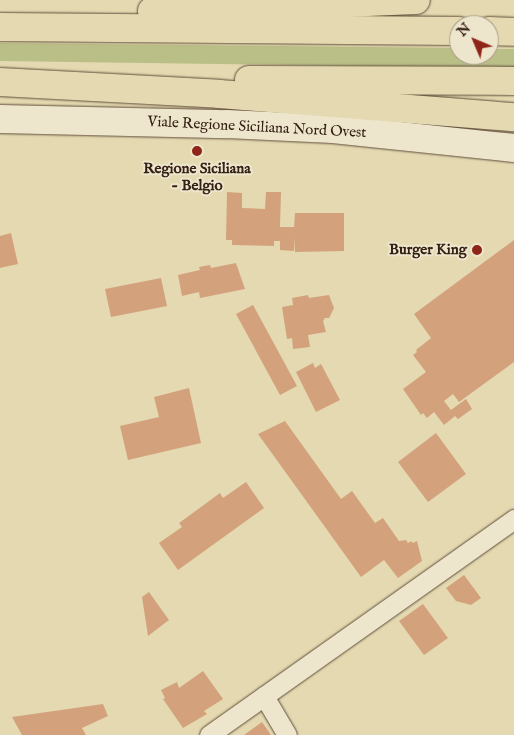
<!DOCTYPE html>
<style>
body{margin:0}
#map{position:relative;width:514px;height:735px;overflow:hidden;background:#e4d9b0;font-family:"IM FELL English",serif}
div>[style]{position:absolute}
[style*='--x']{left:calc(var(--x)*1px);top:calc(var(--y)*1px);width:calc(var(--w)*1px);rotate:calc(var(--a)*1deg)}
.green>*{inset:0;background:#babe87}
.building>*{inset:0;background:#d3a27d}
.roads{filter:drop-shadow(0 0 1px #614e3c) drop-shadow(0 0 1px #614e3c)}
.street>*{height:19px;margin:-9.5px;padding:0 9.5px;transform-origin:9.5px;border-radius:9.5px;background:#ede6cc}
.secondary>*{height:28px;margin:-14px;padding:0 14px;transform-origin:14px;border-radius:14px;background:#ede6cc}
.primary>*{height:28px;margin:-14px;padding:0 14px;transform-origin:14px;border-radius:14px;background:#e4d9b0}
.dots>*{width:14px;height:14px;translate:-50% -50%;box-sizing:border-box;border:2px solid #ede6cc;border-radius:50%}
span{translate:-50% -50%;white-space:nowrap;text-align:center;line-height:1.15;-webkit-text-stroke:4px #ede6cc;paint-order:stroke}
.street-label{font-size:15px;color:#352015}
.poi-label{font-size:15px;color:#352015;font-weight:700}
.right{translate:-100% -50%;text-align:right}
.north{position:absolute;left:449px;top:15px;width:50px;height:50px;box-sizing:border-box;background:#ede6cc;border:1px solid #a39783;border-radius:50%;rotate:315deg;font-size:14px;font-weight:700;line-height:20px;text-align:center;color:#352015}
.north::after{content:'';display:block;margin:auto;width:18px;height:22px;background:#8f2418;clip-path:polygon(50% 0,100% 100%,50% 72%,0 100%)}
</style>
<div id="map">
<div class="green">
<div style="clip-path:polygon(0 43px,459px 48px,459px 55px,489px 55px,489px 49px,514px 49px,514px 68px,0 61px)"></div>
</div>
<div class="building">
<div style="clip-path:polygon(227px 192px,242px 193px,242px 208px,265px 209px,266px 192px,281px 192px,280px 227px,294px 227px,295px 213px,344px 213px,344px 251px,295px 252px,295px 237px,294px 251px,280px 250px,280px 241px,274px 241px,274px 246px,232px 245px,232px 240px,226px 240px)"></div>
<div style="clip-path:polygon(11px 233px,18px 264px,0 268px,0 236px)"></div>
<div style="clip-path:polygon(514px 240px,514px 362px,459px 402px,453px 394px,444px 401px,451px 410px,466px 399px,472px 409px,458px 419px,455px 416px,444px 425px,434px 412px,427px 418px,423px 413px,421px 415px,403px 389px,426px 372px,413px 355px,417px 352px,416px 350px,431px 338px,414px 314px)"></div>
<div style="clip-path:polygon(236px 263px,245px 289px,200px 298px,199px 292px,182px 296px,178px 275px,200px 270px,199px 267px,210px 265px,211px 268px)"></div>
<div style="clip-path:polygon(161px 278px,167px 306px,111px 317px,105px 289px)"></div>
<div style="clip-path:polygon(308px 295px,309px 298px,329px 295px,334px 308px,329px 318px,325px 318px,323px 321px,326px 332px,308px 335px,310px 347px,293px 349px,292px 338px,287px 339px,282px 307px,293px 305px,292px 298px)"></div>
<div style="clip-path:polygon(253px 305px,297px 386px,280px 395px,236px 314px)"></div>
<div style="clip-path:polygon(313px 363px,315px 368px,321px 364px,340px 400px,316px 412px,296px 372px)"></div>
<div style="clip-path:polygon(189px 388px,201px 443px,128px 460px,120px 426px,159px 417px,154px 397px)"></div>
<div style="clip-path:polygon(285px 421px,341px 499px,352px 491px,375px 523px,383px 518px,399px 541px,406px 540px,408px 543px,411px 541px,413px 543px,417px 541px,422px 561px,398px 578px,384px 560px,361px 577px,258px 434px)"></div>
<div style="clip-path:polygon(436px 433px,466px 474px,428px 502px,398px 462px)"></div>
<div style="clip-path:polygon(246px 482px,264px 508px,178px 570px,159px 543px,182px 527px,179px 523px,201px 507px,220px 493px,223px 498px)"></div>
<div style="clip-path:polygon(464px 575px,481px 598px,471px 605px,456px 601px,446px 588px)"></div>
<div style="clip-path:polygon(149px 592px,169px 620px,148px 636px,142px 597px)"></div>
<div style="clip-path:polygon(423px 604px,448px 638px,424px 655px,399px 621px)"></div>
<div style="clip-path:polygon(203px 671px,223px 699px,204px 711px,207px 714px,183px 728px,163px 699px,165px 698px,161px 690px,177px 682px,179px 688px)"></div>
<div style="clip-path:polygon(103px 704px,108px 716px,82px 728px,86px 735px,22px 735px,12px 717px)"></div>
<div style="clip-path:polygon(262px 722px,271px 735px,244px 735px,255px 727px)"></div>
</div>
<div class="roads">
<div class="street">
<div style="--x:264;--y:696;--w:45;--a:59.5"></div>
<div style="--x:209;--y:735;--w:374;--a:-35.3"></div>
</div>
<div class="secondary">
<div style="--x:0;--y:119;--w:227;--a:1.3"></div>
<div style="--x:227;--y:124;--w:106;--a:2.7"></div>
<div style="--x:333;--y:129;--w:182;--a:6"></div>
</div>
<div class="primary">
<div style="--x:152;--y:11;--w:264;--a:-2.4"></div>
<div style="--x:0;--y:27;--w:459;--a:0.5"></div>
<div style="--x:489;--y:31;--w:25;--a:2"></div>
<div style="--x:249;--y:80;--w:265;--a:0.2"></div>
<div style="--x:0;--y:82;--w:219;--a:3.1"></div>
<div style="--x:219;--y:94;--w:296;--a:4.5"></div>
</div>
</div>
<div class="dots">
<div style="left:197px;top:151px;background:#8f2418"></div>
<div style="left:477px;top:250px;background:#8f2418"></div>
</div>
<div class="street-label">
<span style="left:257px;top:127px;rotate:3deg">Viale Regione Siciliana Nord Ovest</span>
</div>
<div class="poi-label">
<span style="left:197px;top:177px">Regione Siciliana<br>- Belgio</span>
<span class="right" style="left:467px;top:250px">Burger King</span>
</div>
<div class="north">N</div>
</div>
